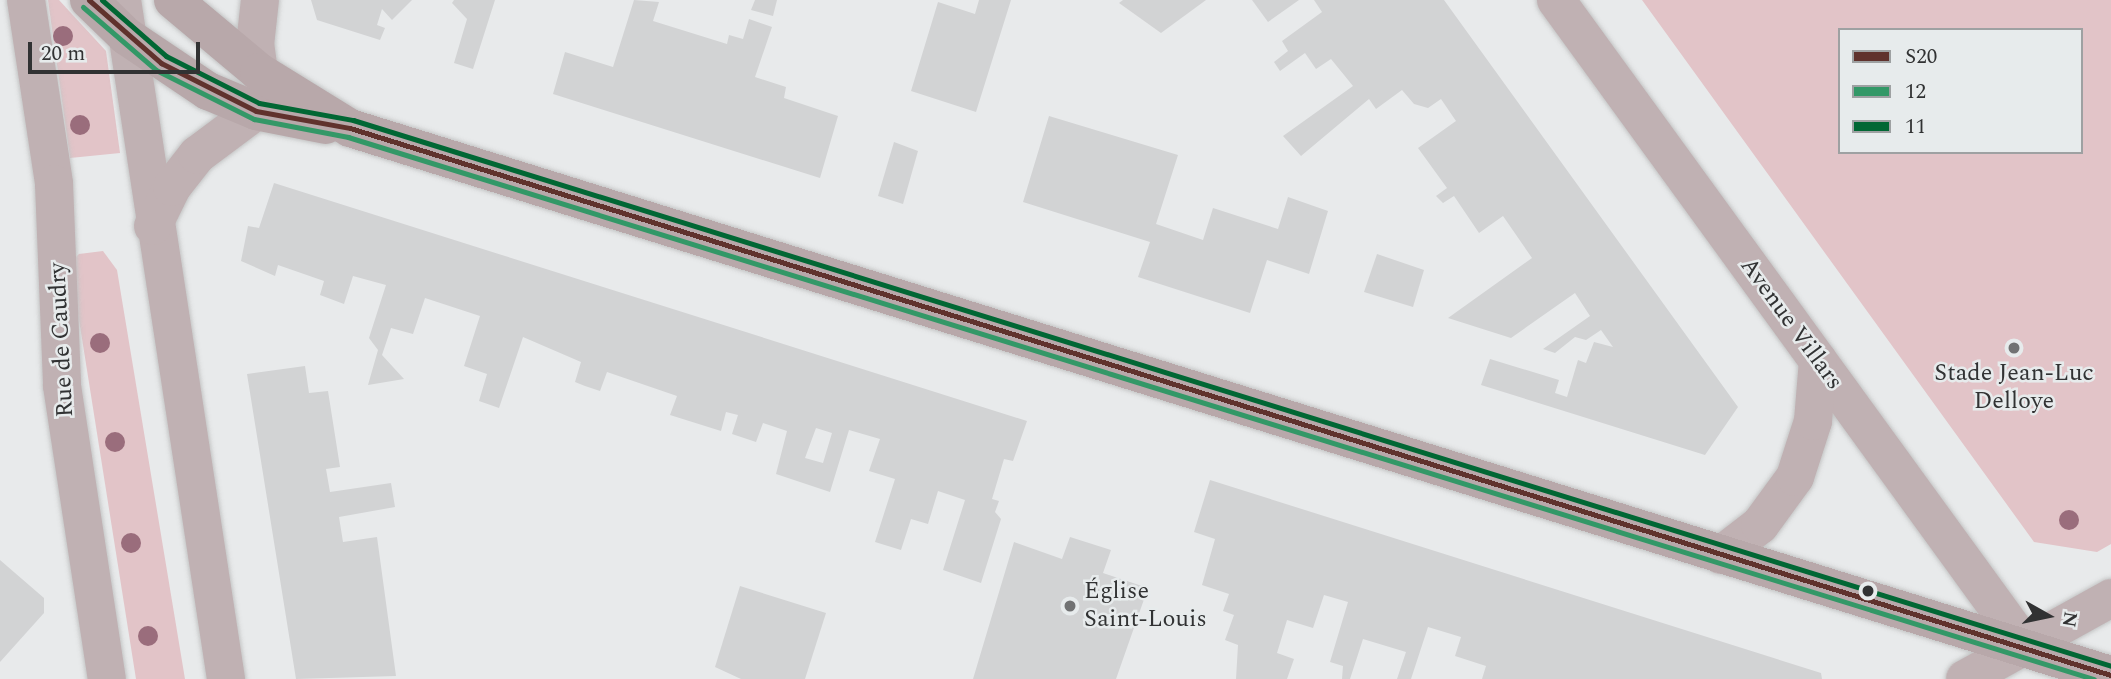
<!DOCTYPE html>
<meta charset="utf-8">
<style>
body{margin:0}
#map{position:relative;width:2111px;height:679px;overflow:hidden;background:#e8eaeb;font-family:Spectral,serif}
div>[style]{position:absolute}
[style*='--x']{left:calc(var(--x)*1px);top:calc(var(--y)*1px);width:calc(var(--w)*1px);rotate:calc(var(--a)*1deg)}
.green>*{inset:0;background:#e2c4c8}
.building>*{inset:0;background:#d2d3d4}
.roads{filter:drop-shadow(0 0 2px #c4c5c5) drop-shadow(0 0 2px #c4c5c5)}
.minor>*{height:38px;margin:-19px;padding:0 19px;transform-origin:19px;border-radius:19px;background:#c0b1b3}
.major>*{height:38px;margin:-19px;padding:0 19px;transform-origin:19px;border-radius:19px;background:#b8a8aa}
.bus-1>*{height:5px;margin:-2.5px;padding:0 2.5px;transform-origin:2.5px;border-radius:2.5px;background:#60322d}
.bus-2>*{height:5px;margin:-2.5px;padding:0 2.5px;transform-origin:2.5px;border-radius:2.5px;background:#339867}
.bus-3>*{height:5px;margin:-2.5px;padding:0 2.5px;transform-origin:2.5px;border-radius:2.5px;background:#016734}
.trees>*{width:20px;height:20px;margin:-10px;border-radius:50%;background:#9a6d7c}
.dots>*{width:19px;height:19px;translate:-50% -50%;box-sizing:border-box;border:4px solid #e7ebec;border-radius:50%}
span{translate:-50% -50%;white-space:nowrap;text-align:center;line-height:1.15;-webkit-text-stroke:5px #e7ebec;paint-order:stroke}
.street-label{font-size:24px;color:#313233}
.poi-label{font-size:24px;color:#313233}
.left{translate:0 -50%;text-align:left}
.legend{position:absolute;left:1838px;top:28px;width:245px;height:126px;box-sizing:border-box;background:#e7ebec;border:2px solid #9ea1a2;margin:0;padding:9px 12px;list-style:none;font-size:21px;color:#313233}
.legend li{display:flex;align-items:center;gap:14px;height:35px}
.legend b{width:35px;border:2px solid #9ea1a2}
.north{position:absolute;left:2013px;top:581px;width:70px;height:70px;-webkit-text-stroke:5px #e7ebec;paint-order:stroke;rotate:99deg;font-size:19px;font-weight:700;line-height:28px;text-align:center;color:#313233}
.north::after{content:'';display:block;margin:auto;width:24px;height:32px;background:#313233;clip-path:polygon(50% 0,100% 100%,50% 72%,0 100%)}
.scale{position:absolute;left:28px;top:42px;width:172px;height:32px;box-sizing:border-box;border:4px solid #313233;border-top:0;padding-left:9px;font-size:21px;line-height:24px;white-space:nowrap;color:#313233;-webkit-text-stroke:5px #e7ebec;paint-order:stroke}
</style>
<div id="map">
<div class="green">
<div style="clip-path:polygon(48px 0,59px 0,106px 51px,120px 153px,70px 158px)"></div>
<div style="clip-path:polygon(evenodd,1642px 0,2111px 0,2111px 544px,2097px 552px,2034px 542px,1642px 0,1840px 30px,2081px 30px,2081px 152px,1840px 152px,1840px 30px)"></div>
<div style="clip-path:polygon(103px 251px,117px 270px,185px 679px,136px 679px,70px 263px,79px 254px)"></div>
</div>
<div class="building">
<div style="clip-path:polygon(311px 0,412px 0,392px 20px,382px 9px,377px 25px,385px 28px,380px 40px,317px 20px)"></div>
<div style="clip-path:polygon(454px 0,495px 0,473px 69px,454px 63px,467px 19px,452px 3px)"></div>
<div style="clip-path:polygon(634px 0,659px 2px,653px 21px,727px 44px,729px 35px,743px 39px,749px 19px,772px 27px,755px 77px,786px 87px,784px 98px,838px 116px,820px 178px,553px 94px,565px 52px,613px 67px)"></div>
<div style="clip-path:polygon(755px 0,777px 0,773px 16px,751px 10px)"></div>
<div style="clip-path:polygon(979px 0,1011px 0,976px 112px,911px 91px,938px 2px,975px 14px)"></div>
<div style="clip-path:polygon(1123px 0,1206px 0,1161px 33px,1119px 3px)"></div>
<div style="clip-path:polygon(1252px 0,1299px 0,1268px 22px)"></div>
<div style="clip-path:polygon(1314px 0,1444px 0,1738px 407px,1705px 455px,1481px 385px,1490px 359px,1559px 380px,1555px 393px,1567px 397px,1578px 360px,1586px 363px,1594px 342px,1613px 347px,1601px 330px,1586px 340px,1575px 337px,1555px 353px,1543px 349px,1590px 316px,1575px 293px,1511px 338px,1448px 318px,1532px 258px,1503px 216px,1479px 233px,1454px 196px,1443px 203px,1436px 196px,1447px 188px,1418px 148px,1456px 121px,1441px 99px,1428px 108px,1414px 104px,1402px 90px,1376px 109px,1369px 99px,1301px 156px,1283px 136px,1353px 86px,1331px 59px,1316px 69px,1305px 53px,1280px 71px,1274px 62px,1288px 51px,1282px 41px,1322px 12px)"></div>
<div style="clip-path:polygon(1049px 116px,1178px 155px,1156px 224px,1203px 240px,1213px 208px,1278px 229px,1288px 197px,1328px 211px,1309px 274px,1267px 260px,1250px 313px,1138px 277px,1150px 242px,1023px 202px)"></div>
<div style="clip-path:polygon(894px 142px,918px 151px,903px 204px,878px 196px)"></div>
<div style="clip-path:polygon(evenodd,274px 183px,1027px 421px,1013px 461px,1004px 459px,992px 499px,999px 501px,995px 512px,1001px 519px,981px 583px,943px 570px,965px 500px,938px 491px,928px 524px,911px 519px,901px 550px,875px 542px,895px 479px,869px 471px,880px 439px,849px 430px,830px 492px,776px 474px,787px 431px,763px 423px,756px 442px,732px 434px,738px 415px,726px 412px,721px 431px,670px 415px,677px 396px,607px 372px,600px 391px,585px 386px,575px 382px,581px 362px,523px 337px,499px 408px,479px 401px,487px 374px,464px 366px,480px 316px,425px 298px,413px 334px,391px 328px,382px 355px,404px 379px,368px 385px,378px 350px,369px 338px,386px 285px,353px 276px,344px 304px,320px 295px,324px 281px,278px 265px,275px 276px,241px 261px,248px 226px,259px 228px,274px 183px,816px 428px,832px 433px,823px 463px,805px 458px,816px 428px)"></div>
<div style="clip-path:polygon(1377px 254px,1424px 270px,1413px 307px,1364px 292px)"></div>
<div style="clip-path:polygon(305px 366px,309px 393px,328px 391px,340px 467px,326px 469px,330px 492px,391px 483px,395px 507px,339px 517px,343px 542px,377px 537px,396px 676px,296px 679px,247px 374px)"></div>
<div style="clip-path:polygon(1210px 480px,1821px 673px,1822px 679px,1482px 679px,1486px 666px,1455px 656px,1461px 637px,1428px 627px,1411px 679px,1397px 679px,1406px 652px,1363px 639px,1350px 679px,1342px 679px,1343px 666px,1330px 662px,1348px 602px,1324px 595px,1313px 628px,1287px 620px,1277px 653px,1294px 659px,1287px 679px,1236px 679px,1238px 645px,1225px 640px,1234px 615px,1223px 611px,1229px 594px,1202px 585px,1215px 539px,1194px 532px)"></div>
<div style="clip-path:polygon(1070px 537px,1111px 550px,1103px 573px,1148px 588px,1116px 679px,973px 679px,1014px 542px,1062px 559px)"></div>
<div style="clip-path:polygon(0 560px,44px 598px,44px 613px,0 662px)"></div>
<div style="clip-path:polygon(740px 586px,826px 613px,805px 679px,741px 679px,715px 667px)"></div>
</div>
<div class="roads">
<div class="minor">
<div style="--x:26;--y:0;--w:186;--a:81.3"></div>
<div style="--x:54;--y:184;--w:202;--a:87.7"></div>
<div style="--x:62;--y:386;--w:296;--a:81.3"></div>
<div style="--x:122;--y:0;--w:687;--a:81.29"></div>
<div style="--x:1556;--y:0;--w:800;--a:54"></div>
<div style="--x:259;--y:72;--w:27;--a:-98"></div>
<div style="--x:255;--y:45;--w:45;--a:-83.7"></div>
<div style="--x:153;--y:226;--w:43;--a:-64"></div>
<div style="--x:172;--y:187;--w:41;--a:-52"></div>
<div style="--x:197;--y:155;--w:74;--a:-36.7"></div>
<div style="--x:1721;--y:555;--w:49;--a:-37.6"></div>
<div style="--x:1760;--y:525;--w:59;--a:-53.9"></div>
<div style="--x:1795;--y:477;--w:59;--a:-72.2"></div>
<div style="--x:1813;--y:421;--w:61;--a:-85.3"></div>
<div style="--x:1965;--y:679;--w:167;--a:-29"></div>
</div>
<div class="major">
<div style="--x:89;--y:0;--w:52;--a:44.2"></div>
<div style="--x:126;--y:36;--w:99;--a:33.9"></div>
<div style="--x:208;--y:91;--w:52;--a:22.6"></div>
<div style="--x:256;--y:111;--w:71;--a:11.3"></div>
<div style="--x:173;--y:0;--w:112;--a:39.9"></div>
<div style="--x:259;--y:72;--w:107;--a:31.6"></div>
<div style="--x:350;--y:128;--w:1844;--a:17.26"></div>
</div>
</div>
<div class="bus-1">
<div style="--x:89;--y:0;--w:96;--a:41.2"></div>
<div style="--x:161;--y:63;--w:106;--a:26.8"></div>
<div style="--x:256;--y:111;--w:96;--a:10.3"></div>
<div style="--x:350;--y:128;--w:1844;--a:17.26"></div>
</div>
<div class="bus-2">
<div style="--x:83;--y:7;--w:96;--a:40.8"></div>
<div style="--x:156;--y:70;--w:110;--a:26.6"></div>
<div style="--x:254;--y:119;--w:96;--a:10.8"></div>
<div style="--x:348;--y:137;--w:1828;--a:17.25"></div>
</div>
<div class="bus-3">
<div style="--x:102;--y:0;--w:85;--a:41.2"></div>
<div style="--x:166;--y:56;--w:104;--a:26.8"></div>
<div style="--x:259;--y:103;--w:96;--a:10.3"></div>
<div style="--x:353;--y:120;--w:1841;--a:17.25"></div>
</div>
<div class="trees">
<div style="left:63px;top:36px"></div>
<div style="left:80px;top:125px"></div>
<div style="left:100px;top:343px"></div>
<div style="left:115px;top:442px"></div>
<div style="left:2069px;top:520px"></div>
<div style="left:131px;top:543px"></div>
<div style="left:148px;top:636px"></div>
</div>
<div class="dots">
<div style="left:2014px;top:348px;background:#717273"></div>
<div style="left:1868px;top:591px;background:#313233"></div>
<div style="left:1070px;top:606px;background:#717273"></div>
</div>
<div class="street-label">
<span style="left:1791px;top:324px;rotate:54deg">Avenue Villars</span>
<span style="left:62px;top:340px;rotate:-93deg">Rue de Caudry</span>
</div>
<div class="poi-label">
<span style="left:2014px;top:388px">Stade Jean-Luc<br>Delloye</span>
<span class="left" style="left:1084px;top:606px">Église<br>Saint-Louis</span>
</div>
<ul class="legend">
<li><b style="height:9px;background:#60322d"></b>S20</li>
<li><b style="height:9px;background:#339867"></b>12</li>
<li><b style="height:9px;background:#016734"></b>11</li>
</ul>
<div class="north">N</div>
<div class="scale">20 m</div>
</div>
